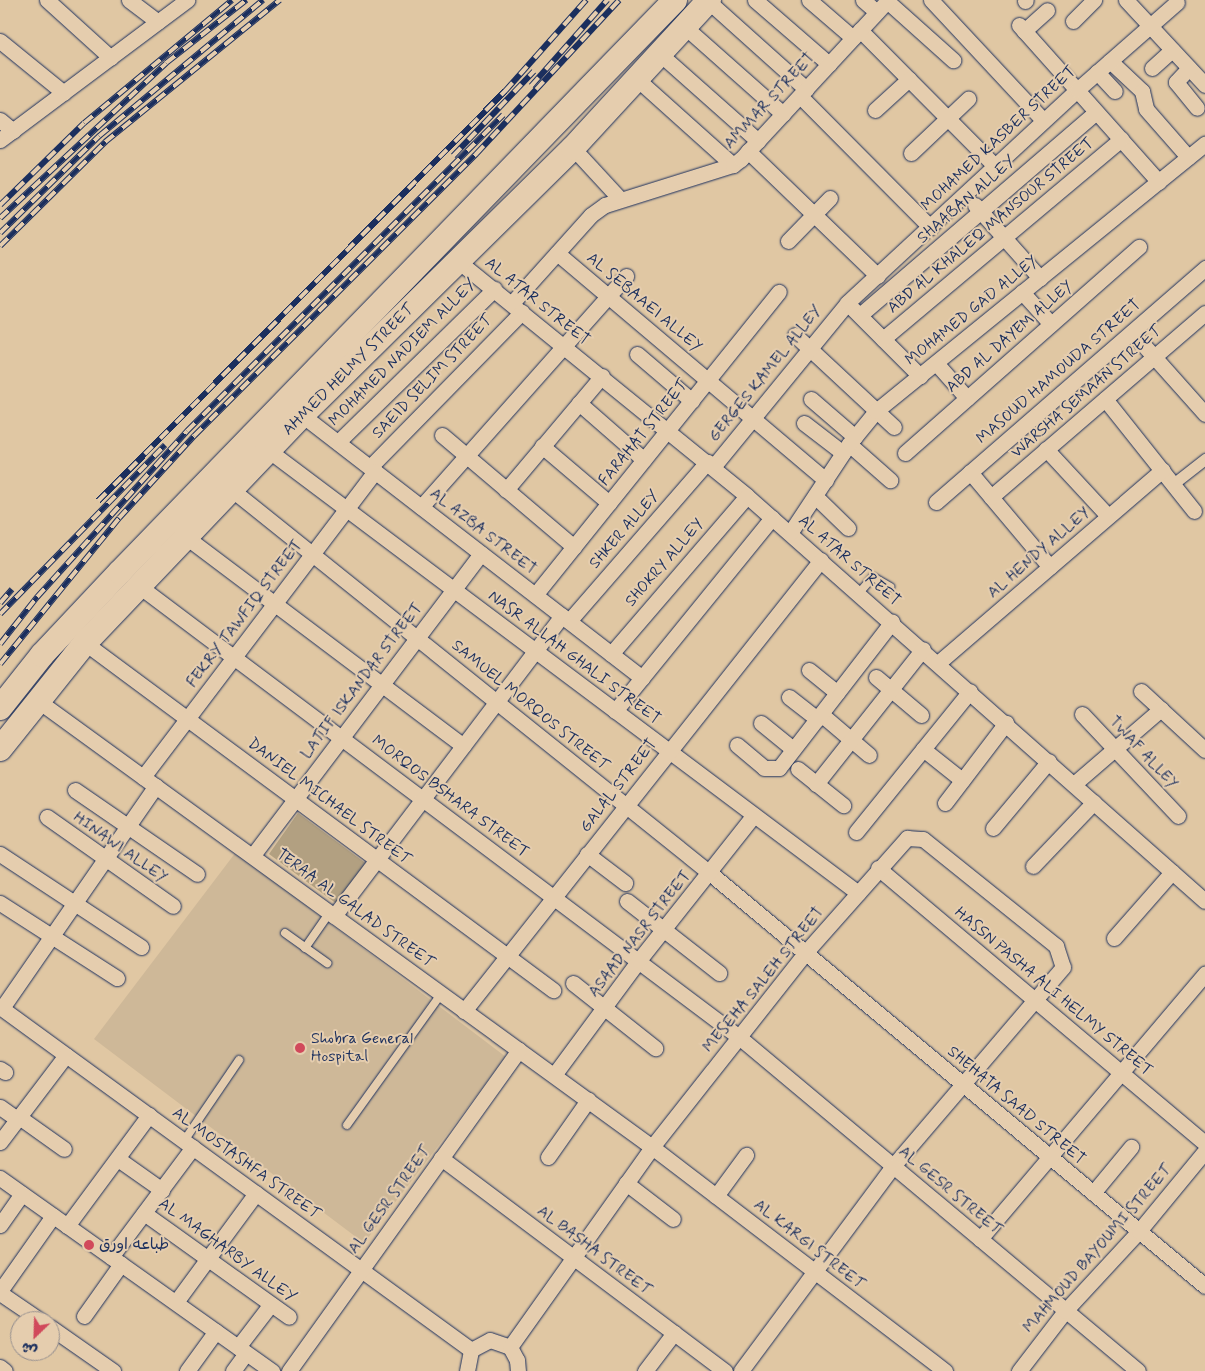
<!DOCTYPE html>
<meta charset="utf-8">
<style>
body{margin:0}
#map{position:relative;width:1205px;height:1371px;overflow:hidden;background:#e0c7a3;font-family:Mynerve,"Playpen Sans Arabic",sans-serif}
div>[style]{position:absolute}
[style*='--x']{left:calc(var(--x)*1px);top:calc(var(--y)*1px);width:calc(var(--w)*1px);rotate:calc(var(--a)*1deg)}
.built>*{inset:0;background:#ceb898}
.building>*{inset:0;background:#b2a081}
.roads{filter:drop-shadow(0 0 1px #1b2f5e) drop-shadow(0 0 1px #1b2f5e)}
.service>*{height:8px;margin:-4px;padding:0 4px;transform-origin:4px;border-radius:4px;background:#e5cdae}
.pedestrian>*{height:11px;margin:-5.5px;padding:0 5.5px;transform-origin:5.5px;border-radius:5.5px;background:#e5cdae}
.minor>*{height:15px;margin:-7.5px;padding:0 7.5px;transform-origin:7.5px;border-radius:7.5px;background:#e5cdae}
.primary>*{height:24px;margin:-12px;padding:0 12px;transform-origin:12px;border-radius:12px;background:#e5cdae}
.rail>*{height:5.5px;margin-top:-2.75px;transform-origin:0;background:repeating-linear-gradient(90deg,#e5cdae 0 11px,#1b2f5e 0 22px);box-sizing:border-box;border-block:1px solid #1b2f5e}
.dots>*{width:14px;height:14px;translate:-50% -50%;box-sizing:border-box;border:2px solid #e5cdae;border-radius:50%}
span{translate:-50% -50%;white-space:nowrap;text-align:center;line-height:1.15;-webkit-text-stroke:4px #e5cdae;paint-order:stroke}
.street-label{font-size:16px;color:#1b2f5e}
.poi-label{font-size:16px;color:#1b2f5e}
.left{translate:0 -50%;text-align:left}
.north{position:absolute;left:10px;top:1311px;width:50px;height:50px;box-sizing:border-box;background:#e5cdae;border:1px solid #948e8e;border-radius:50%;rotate:204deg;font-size:14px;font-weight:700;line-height:20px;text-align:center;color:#1b2f5e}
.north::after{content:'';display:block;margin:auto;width:18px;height:22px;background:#d1495b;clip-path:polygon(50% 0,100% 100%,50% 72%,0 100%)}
</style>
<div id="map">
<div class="built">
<div style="clip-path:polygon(236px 852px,506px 1057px,364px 1243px,94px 1039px)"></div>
</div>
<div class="building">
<div style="clip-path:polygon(298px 813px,368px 865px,337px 904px,269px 854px)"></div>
</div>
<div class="roads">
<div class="service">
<div style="--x:859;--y:593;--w:21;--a:-49"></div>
<div style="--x:873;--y:577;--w:20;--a:30"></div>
<div style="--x:285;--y:933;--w:52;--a:35.5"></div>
<div style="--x:305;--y:948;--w:44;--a:-55.2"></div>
<div style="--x:347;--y:1125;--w:161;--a:-54.3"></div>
<div style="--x:184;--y:1141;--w:98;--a:-55.8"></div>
</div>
<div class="pedestrian">
<div style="--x:1173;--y:484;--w:41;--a:-38"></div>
</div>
<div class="minor">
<div style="--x:47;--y:0;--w:86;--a:42.2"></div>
<div style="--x:129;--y:0;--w:36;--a:37"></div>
<div style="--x:755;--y:0;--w:98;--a:40.9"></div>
<div style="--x:809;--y:0;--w:58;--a:40.8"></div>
<div style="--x:863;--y:0;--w:18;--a:41"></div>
<div style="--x:931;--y:0;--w:164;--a:47"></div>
<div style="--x:1126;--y:0;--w:116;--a:47.1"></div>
<div style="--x:708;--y:1;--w:132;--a:41.9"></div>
<div style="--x:887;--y:1;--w:89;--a:41.8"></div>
<div style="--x:1025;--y:1;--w:1;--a:-45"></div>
<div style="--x:1073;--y:21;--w:30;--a:-45"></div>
<div style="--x:1019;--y:25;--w:210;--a:48.3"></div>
<div style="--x:685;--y:27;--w:131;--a:41.6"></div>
<div style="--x:860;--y:30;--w:192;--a:45.2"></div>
<div style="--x:1024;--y:31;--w:31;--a:-42"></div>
<div style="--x:0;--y:41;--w:82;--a:39.1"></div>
<div style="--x:660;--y:54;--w:131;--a:41.6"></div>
<div style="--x:1110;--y:61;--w:44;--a:43.2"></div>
<div style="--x:1142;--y:91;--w:18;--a:77"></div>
<div style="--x:1146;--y:109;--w:64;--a:48.8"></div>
<div style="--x:1152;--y:68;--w:27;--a:-42"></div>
<div style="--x:1189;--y:68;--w:19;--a:133"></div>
<div style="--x:1176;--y:82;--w:33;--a:51"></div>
<div style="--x:1097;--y:72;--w:26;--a:47"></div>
<div style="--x:637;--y:79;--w:129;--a:41.9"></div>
<div style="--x:800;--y:96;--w:185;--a:45.2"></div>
<div style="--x:875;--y:110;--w:46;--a:-42.4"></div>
<div style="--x:0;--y:120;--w:17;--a:40"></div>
<div style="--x:0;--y:140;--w:234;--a:-36.8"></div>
<div style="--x:573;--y:148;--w:69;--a:47.3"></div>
<div style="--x:748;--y:151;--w:180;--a:43.9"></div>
<div style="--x:911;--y:153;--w:79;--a:-43.5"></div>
<div style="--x:975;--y:205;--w:98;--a:48.3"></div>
<div style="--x:788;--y:241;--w:60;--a:-45.7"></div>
<div style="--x:557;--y:253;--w:352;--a:40.2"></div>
<div style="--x:458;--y:261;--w:372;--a:39.1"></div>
<div style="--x:747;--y:496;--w:611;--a:41.49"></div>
<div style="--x:1022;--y:292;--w:43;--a:47.8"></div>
<div style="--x:512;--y:303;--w:118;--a:-48.1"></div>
<div style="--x:591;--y:215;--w:17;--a:-36"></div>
<div style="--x:605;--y:205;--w:134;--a:-17.4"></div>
<div style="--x:733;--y:165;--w:10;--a:-37"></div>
<div style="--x:741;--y:159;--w:217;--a:-47.2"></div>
<div style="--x:853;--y:309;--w:95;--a:45"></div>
<div style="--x:860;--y:315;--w:311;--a:-40.7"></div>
<div style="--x:1132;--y:332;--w:110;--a:48.3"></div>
<div style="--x:795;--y:335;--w:135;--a:42.9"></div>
<div style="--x:883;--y:339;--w:311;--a:-40"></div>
<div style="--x:637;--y:354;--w:72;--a:40.5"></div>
<div style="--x:936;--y:363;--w:47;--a:48.5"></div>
<div style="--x:811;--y:399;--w:58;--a:40.8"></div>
<div style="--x:1105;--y:399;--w:143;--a:51.5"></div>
<div style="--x:579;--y:403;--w:86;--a:41.2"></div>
<div style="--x:302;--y:415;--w:430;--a:37.7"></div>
<div style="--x:804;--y:423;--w:49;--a:37.6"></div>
<div style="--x:442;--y:435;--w:173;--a:40.3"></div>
<div style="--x:338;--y:442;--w:219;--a:-44.4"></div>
<div style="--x:849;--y:444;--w:55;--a:41.3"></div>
<div style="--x:542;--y:446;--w:88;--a:40.4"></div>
<div style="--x:1046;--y:449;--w:91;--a:47.2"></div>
<div style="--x:268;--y:450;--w:738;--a:36.9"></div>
<div style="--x:905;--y:453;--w:312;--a:-41.4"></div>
<div style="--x:370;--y:467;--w:217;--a:-45.6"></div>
<div style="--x:713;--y:467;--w:212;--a:-50.7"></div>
<div style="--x:847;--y:303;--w:313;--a:-42.8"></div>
<div style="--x:1077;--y:90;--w:133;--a:-41.3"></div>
<div style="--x:970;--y:472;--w:124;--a:49.9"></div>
<div style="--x:231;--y:489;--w:615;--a:38.73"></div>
<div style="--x:711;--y:874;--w:643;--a:39.83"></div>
<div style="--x:506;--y:490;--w:149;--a:-49.9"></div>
<div style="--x:815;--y:496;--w:46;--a:44.1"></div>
<div style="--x:991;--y:497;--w:282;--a:-40.7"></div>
<div style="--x:936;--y:502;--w:357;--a:-41"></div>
<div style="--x:421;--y:507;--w:309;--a:-48.4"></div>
<div style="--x:790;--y:533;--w:107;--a:-56.5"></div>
<div style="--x:849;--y:444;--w:43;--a:-50.7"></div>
<div style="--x:876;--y:411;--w:424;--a:-39.1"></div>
<div style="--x:186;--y:537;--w:347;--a:37"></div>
<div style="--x:139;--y:586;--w:751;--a:36.93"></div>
<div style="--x:739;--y:1037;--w:520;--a:39.93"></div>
<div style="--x:535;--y:595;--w:389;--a:-51.2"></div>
<div style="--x:569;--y:621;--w:211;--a:-49"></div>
<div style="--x:85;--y:643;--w:583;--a:36.56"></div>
<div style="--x:611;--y:654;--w:208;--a:-49.3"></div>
<div style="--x:938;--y:663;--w:296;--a:-40.7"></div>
<div style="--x:809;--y:670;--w:36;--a:39"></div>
<div style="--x:876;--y:677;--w:59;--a:40.2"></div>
<div style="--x:1141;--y:691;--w:87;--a:42.7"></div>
<div style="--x:789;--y:697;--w:36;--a:38"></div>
<div style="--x:37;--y:700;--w:760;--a:36.01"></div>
<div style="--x:652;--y:1147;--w:369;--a:37.4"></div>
<div style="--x:615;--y:711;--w:249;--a:-50.9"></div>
<div style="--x:821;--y:714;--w:63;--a:40.5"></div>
<div style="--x:1082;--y:714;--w:140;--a:46.7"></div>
<div style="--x:761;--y:723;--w:41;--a:39.1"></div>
<div style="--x:737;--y:745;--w:35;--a:40"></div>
<div style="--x:764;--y:768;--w:15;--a:0"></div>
<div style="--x:779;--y:768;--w:185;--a:-52.3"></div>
<div style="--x:923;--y:749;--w:50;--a:38.5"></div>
<div style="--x:798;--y:769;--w:58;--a:38.7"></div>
<div style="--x:143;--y:777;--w:384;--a:-52.8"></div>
<div style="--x:816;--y:784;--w:172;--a:-51.6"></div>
<div style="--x:1074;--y:784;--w:115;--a:-40.8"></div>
<div style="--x:75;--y:790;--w:148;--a:34.5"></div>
<div style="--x:945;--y:803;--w:101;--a:-52.7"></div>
<div style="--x:47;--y:817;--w:154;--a:35.2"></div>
<div style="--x:993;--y:828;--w:87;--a:-50.1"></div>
<div style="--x:856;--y:832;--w:181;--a:-51"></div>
<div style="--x:0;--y:854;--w:169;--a:33.4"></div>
<div style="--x:587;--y:854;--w:48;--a:37.3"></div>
<div style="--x:253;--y:855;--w:378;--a:-52.9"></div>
<div style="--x:1033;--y:866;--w:88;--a:-46.4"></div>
<div style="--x:878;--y:868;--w:427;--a:40.1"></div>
<div style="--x:627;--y:901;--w:117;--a:38"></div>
<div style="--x:0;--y:903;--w:139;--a:32.7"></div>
<div style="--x:334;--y:916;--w:377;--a:-52.8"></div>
<div style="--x:1114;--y:938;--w:88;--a:-48.7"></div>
<div style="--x:573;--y:983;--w:105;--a:38.4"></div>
<div style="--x:0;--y:1007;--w:583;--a:36.06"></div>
<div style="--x:2;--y:1008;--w:270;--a:-55.3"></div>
<div style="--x:464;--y:1011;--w:575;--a:-51.64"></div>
<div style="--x:0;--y:1069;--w:6;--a:31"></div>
<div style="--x:554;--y:1075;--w:143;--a:-53.5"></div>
<div style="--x:639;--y:960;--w:185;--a:-51.6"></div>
<div style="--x:0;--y:1107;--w:21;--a:35"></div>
<div style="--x:19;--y:1117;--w:55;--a:35.4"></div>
<div style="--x:0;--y:1142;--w:109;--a:-52.8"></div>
<div style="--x:548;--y:1157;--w:70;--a:-54.9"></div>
<div style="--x:441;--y:1158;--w:355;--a:36.9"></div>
<div style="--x:118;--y:1159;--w:54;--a:35.2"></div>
<div style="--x:0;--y:1178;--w:334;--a:35.4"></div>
<div style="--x:626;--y:1183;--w:59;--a:37.5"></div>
<div style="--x:1093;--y:1193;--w:60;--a:-50.4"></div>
<div style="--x:716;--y:1196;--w:51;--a:-53.8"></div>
<div style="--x:144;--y:1213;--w:178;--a:35.6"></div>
<div style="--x:0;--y:1225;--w:38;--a:-55"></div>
<div style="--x:67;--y:1226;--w:138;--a:-53.5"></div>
<div style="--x:980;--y:1239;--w:348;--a:-49.7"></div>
<div style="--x:111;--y:1257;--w:137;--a:-53.3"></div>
<div style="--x:0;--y:1291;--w:92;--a:-54.8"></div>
<div style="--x:0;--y:1293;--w:50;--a:34.3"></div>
<div style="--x:176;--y:1302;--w:135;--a:-53.7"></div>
<div style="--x:84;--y:1316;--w:64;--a:-54.6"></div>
<div style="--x:50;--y:1327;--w:77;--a:34.9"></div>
<div style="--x:238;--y:1347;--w:54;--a:-52.5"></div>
<div style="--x:510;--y:1347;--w:245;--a:-54.6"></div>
<div style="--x:652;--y:1147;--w:247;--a:-51.7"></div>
<div style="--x:805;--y:953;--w:154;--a:-48.4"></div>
<div style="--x:907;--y:838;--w:16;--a:4"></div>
<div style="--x:923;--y:839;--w:171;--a:38.8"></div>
<div style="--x:1056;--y:946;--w:22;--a:72"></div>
<div style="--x:1063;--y:967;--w:262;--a:130.5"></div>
<div style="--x:893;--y:1166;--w:255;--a:126.6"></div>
<div style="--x:0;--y:1367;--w:6;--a:39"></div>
<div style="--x:187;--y:1371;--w:49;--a:-54.1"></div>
<div style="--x:233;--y:1371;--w:22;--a:-54"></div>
<div style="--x:289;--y:1371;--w:395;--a:-54.4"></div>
<div style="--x:467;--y:1371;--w:21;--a:-79"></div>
<div style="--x:471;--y:1350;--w:21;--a:-28"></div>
<div style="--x:490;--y:1340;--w:21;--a:19"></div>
<div style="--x:510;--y:1347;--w:15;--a:62"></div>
<div style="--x:517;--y:1360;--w:11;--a:85"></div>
<div style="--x:645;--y:1371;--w:48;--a:-52.7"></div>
<div style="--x:1019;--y:1371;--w:76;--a:-52.5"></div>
<div style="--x:1065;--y:1311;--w:109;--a:-47.2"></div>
<div style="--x:1139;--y:1231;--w:104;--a:-50.5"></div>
</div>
<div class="primary">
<div style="--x:0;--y:708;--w:68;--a:-51.6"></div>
<div style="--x:42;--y:655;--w:114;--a:-46.8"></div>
<div style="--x:120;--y:572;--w:797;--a:-45.86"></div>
<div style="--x:0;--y:749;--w:136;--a:-51.3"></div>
<div style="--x:85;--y:643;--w:315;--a:-46.4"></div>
<div style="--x:302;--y:415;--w:380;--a:-44.6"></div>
<div style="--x:573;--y:148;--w:201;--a:-47.4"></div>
</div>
</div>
<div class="rail">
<div style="--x:531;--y:86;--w:115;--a:-48.5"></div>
<div style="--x:453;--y:156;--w:117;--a:-46.4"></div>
<div style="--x:0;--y:205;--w:117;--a:-44.3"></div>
<div style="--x:84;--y:123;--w:192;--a:-39.7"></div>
<div style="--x:0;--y:218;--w:227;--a:-43"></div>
<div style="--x:166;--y:63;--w:102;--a:-38.2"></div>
<div style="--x:0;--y:233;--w:139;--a:-44.4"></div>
<div style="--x:99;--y:136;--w:213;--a:-39.7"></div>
<div style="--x:0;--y:246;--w:148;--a:-44.7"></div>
<div style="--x:105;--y:142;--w:225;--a:-39.1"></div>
<div style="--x:98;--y:501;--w:578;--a:-45.21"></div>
<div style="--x:505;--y:91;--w:122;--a:-48.3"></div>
<div style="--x:0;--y:603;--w:18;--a:-49"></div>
<div style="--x:0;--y:614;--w:236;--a:-45.7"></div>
<div style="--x:0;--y:644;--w:60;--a:-51.8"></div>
<div style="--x:37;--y:597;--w:224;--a:-47.9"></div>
<div style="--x:187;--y:431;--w:447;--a:-45"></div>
<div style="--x:0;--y:664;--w:188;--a:-50.8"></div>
<div style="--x:119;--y:518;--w:111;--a:-47.6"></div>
<div style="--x:194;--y:436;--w:399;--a:-45"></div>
<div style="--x:476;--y:154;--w:210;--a:-47.1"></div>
</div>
<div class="dots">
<div style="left:300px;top:1048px;background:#d1495b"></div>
<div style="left:89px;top:1245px;background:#d1495b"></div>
</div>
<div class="street-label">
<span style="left:770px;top:101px;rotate:-47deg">AMMAR STREET</span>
<span style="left:999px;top:139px;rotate:-43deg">MOHAMED KASBER STREET</span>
<span style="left:967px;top:200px;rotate:-41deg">SHAABAN ALLEY</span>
<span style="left:991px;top:226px;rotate:-40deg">ABD AL KHALEQ MANSOUR STREET</span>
<span style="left:537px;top:302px;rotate:39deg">AL ATAR STREET</span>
<span style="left:644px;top:303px;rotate:40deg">AL SEBAAEI ALLEY</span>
<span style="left:972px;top:311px;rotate:-39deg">MOHAMED GAD ALLEY</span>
<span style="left:1010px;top:337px;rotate:-41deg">ABD AL DAYEM ALLEY</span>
<span style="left:403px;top:353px;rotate:-45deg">MOHAMED NADIEM ALLEY</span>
<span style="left:349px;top:370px;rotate:-45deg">AHMED HELMY STREET</span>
<span style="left:1059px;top:372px;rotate:-41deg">MASOUD HAMOUDA STREET</span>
<span style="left:766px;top:374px;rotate:-51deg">GERGES KAMEL ALLEY</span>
<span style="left:433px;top:377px;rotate:-46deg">SAEID SELIM STREET</span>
<span style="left:1087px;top:392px;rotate:-41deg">WARSHA SEMAAN STREET</span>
<span style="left:644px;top:433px;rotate:-51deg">FARAHAT STREET</span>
<span style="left:625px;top:530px;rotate:-49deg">SHKER ALLEY</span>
<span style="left:483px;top:532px;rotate:38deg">AL AZBA STREET</span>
<span style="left:1039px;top:553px;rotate:-41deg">AL HENDY ALLEY</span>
<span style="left:849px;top:561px;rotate:41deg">AL ATAR STREET</span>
<span style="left:665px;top:563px;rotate:-49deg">SHOKRY ALLEY</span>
<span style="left:245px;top:614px;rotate:-53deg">FEKRY TAWFIQ STREET</span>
<span style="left:574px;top:658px;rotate:37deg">NASR ALLAH GHALI STREET</span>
<span style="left:362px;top:681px;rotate:-53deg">LATIF ISKANDAR STREET</span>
<span style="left:530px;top:706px;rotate:39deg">SAMUEL MORQOS STREET</span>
<span style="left:1143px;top:753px;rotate:47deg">TWAF ALLEY</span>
<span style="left:619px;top:786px;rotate:-52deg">GALAL STREET</span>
<span style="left:450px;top:797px;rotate:37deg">MORQOS BSHARA STREET</span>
<span style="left:329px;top:802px;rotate:37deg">DANIEL MICHAEL STREET</span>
<span style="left:120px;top:848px;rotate:35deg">HINAWI ALLEY</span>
<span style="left:355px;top:909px;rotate:36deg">TERAA AL GALAD STREET</span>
<span style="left:640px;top:934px;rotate:-52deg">ASAAD NASR STREET</span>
<span style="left:764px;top:980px;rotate:-51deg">MESEHA SALEH STREET</span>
<span style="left:1053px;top:992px;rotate:40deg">HASSN PASHA ALI HELMY STREET</span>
<span style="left:1016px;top:1106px;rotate:40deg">SHEHATA SAAD STREET</span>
<span style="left:246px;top:1164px;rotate:36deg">AL MOSTASHFA STREET</span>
<span style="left:950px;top:1191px;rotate:40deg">AL GESR STREET</span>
<span style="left:390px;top:1200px;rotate:-54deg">AL GESR STREET</span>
<span style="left:809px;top:1245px;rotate:38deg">AL KARGI STREET</span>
<span style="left:1098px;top:1249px;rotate:-49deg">MAHMOUD BAYOUMI STREET</span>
<span style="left:227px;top:1251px;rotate:36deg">AL MAGHARBY ALLEY</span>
<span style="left:594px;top:1251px;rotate:37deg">AL BASHA STREET</span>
</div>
<div class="poi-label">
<span class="left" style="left:311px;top:1048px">Shobra General<br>Hospital</span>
<span class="left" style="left:99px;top:1245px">طباعه اورق</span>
</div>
<div class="north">ش</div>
</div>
